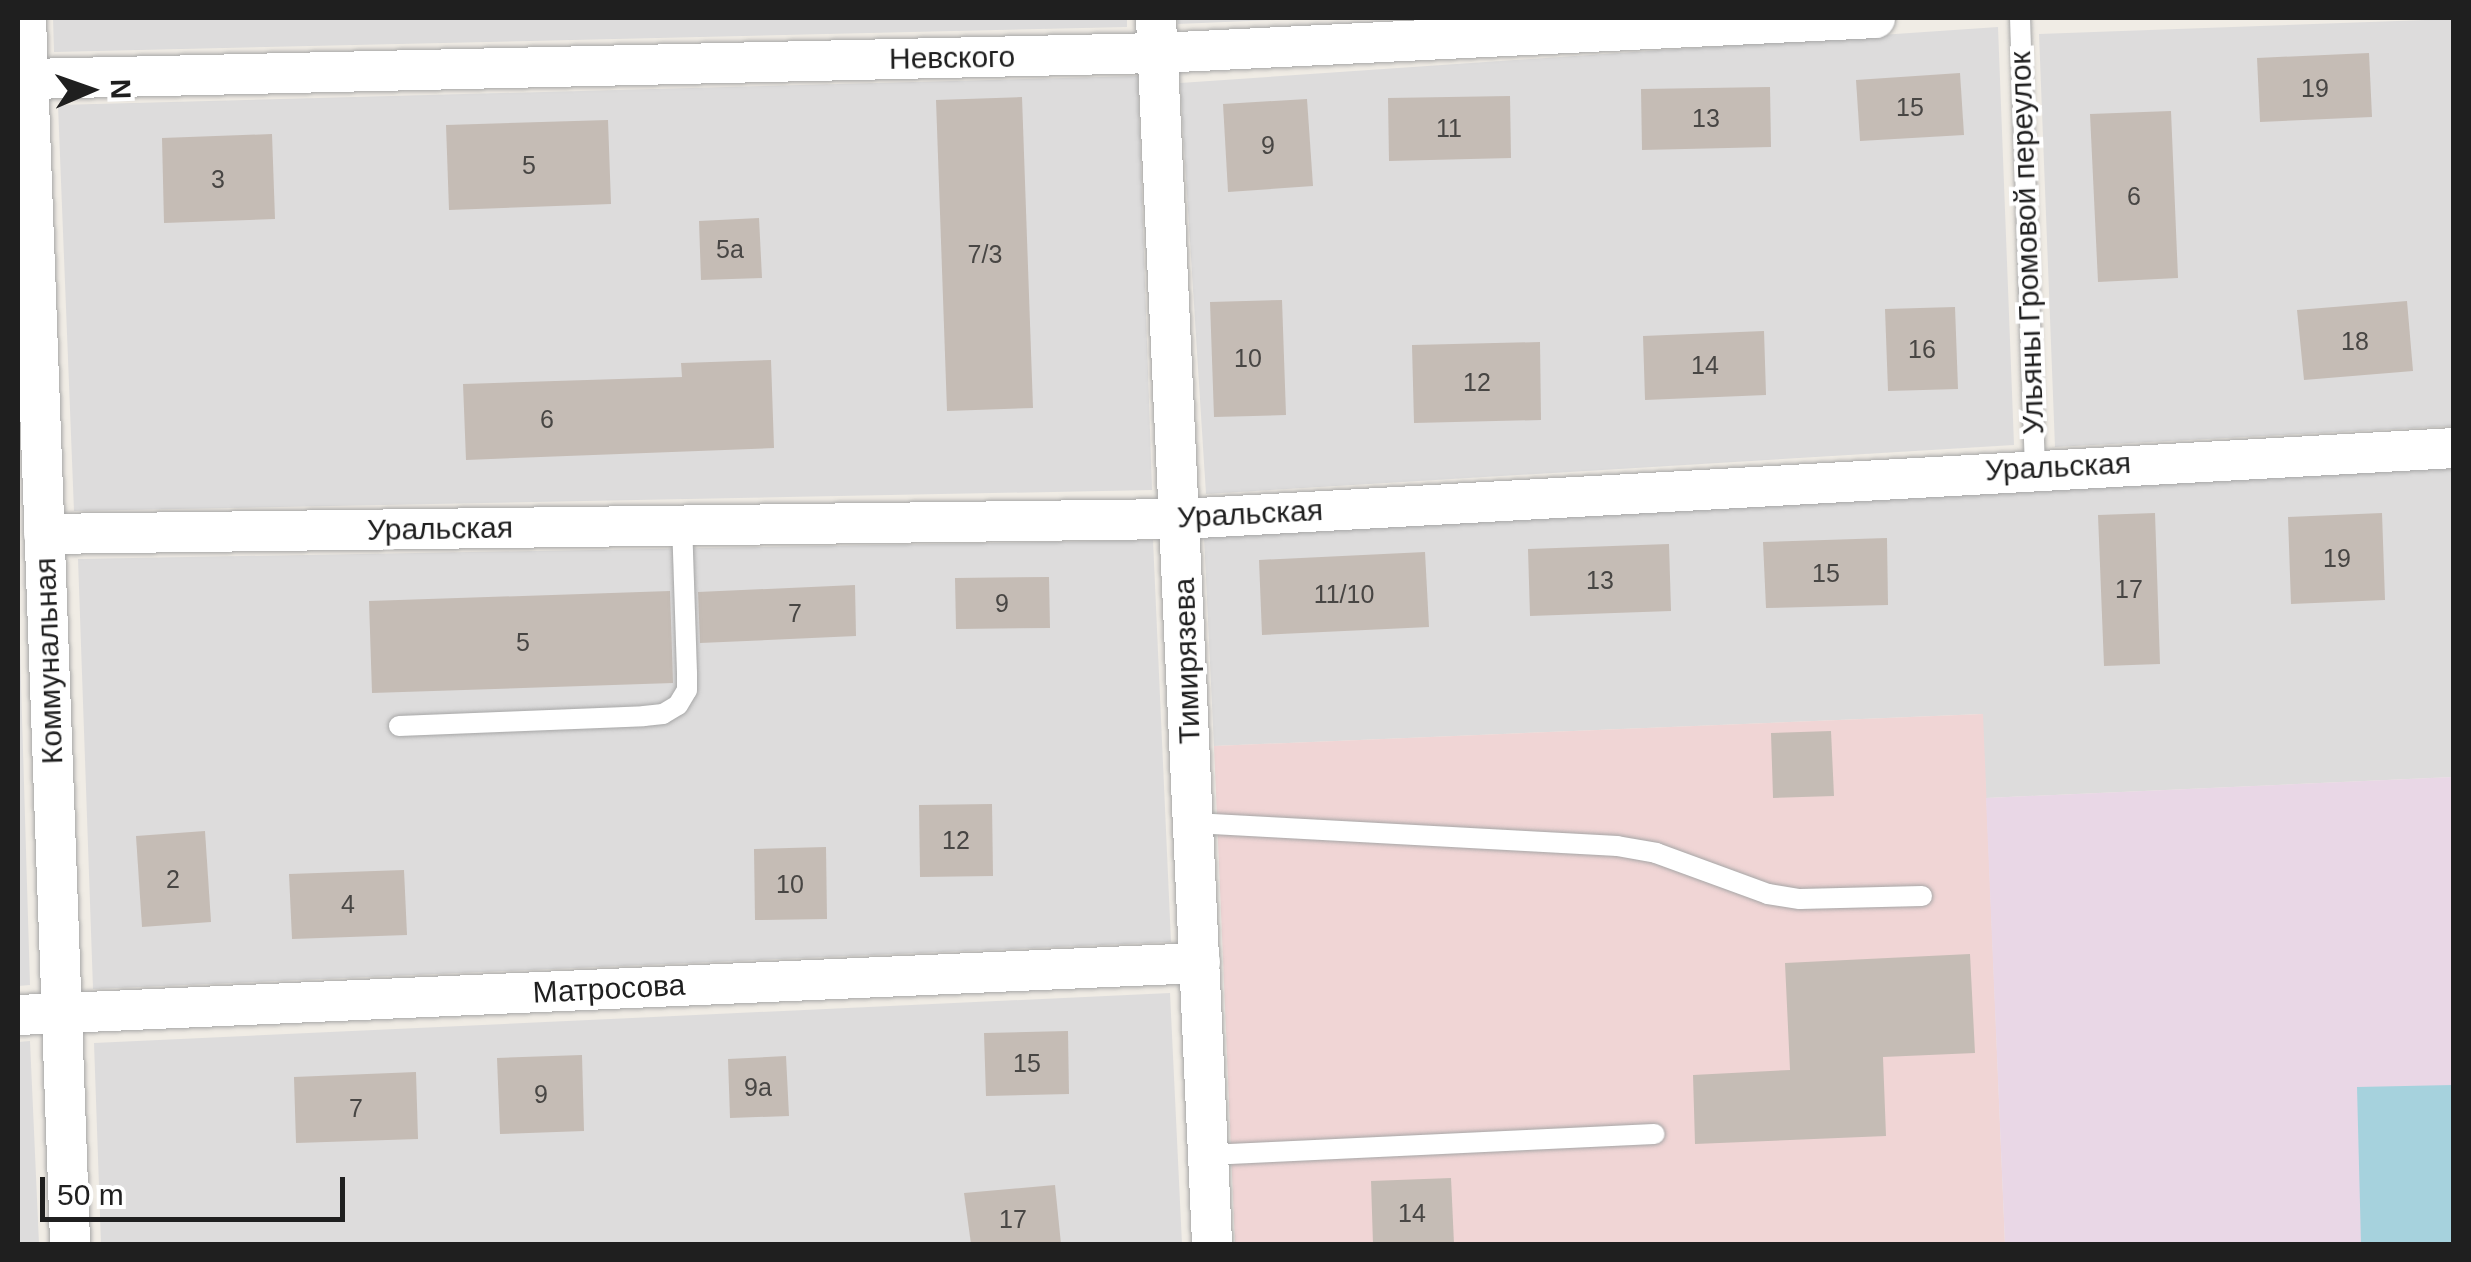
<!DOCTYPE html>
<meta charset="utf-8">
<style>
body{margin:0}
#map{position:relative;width:2471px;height:1262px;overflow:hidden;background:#f0ece5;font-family:Helvetica,sans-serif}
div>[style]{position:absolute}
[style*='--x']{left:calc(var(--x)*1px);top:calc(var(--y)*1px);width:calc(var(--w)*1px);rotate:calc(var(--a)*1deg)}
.residential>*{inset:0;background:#dddcdc}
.commercial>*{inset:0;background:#f0d5d5}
.industrial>*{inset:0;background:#e9d7e6}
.water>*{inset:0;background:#a6d2dd}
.building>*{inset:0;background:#c5bcb5}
.roads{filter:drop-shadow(0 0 2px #a6a6a6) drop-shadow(0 0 2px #a6a6a6)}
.lane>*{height:20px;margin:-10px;padding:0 10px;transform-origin:10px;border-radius:10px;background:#fff}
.street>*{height:40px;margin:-20px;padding:0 20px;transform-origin:20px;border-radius:20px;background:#fff}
span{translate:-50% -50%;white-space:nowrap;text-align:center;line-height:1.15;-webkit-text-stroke:8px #fff;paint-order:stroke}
.number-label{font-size:25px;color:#484644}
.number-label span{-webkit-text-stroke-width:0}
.street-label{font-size:30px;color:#1f1f1f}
.frame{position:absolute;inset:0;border:20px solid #1f1f1f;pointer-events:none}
.north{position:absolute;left:40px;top:40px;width:100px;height:100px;-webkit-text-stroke:8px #fff;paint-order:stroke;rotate:88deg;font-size:28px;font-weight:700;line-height:40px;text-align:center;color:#1f1f1f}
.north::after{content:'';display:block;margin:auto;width:35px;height:45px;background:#1f1f1f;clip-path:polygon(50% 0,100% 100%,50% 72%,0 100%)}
.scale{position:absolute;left:40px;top:1177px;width:305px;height:45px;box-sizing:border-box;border:5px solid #1f1f1f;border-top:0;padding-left:12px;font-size:30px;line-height:35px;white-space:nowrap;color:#1f1f1f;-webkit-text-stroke:8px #fff;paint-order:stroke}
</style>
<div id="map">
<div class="residential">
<div style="clip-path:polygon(53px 18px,1127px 18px,1127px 27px,54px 52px)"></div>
<div style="clip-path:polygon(1177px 18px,1321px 18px,1178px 24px)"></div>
<div style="clip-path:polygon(2453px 19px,2453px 426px,2055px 447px,2039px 34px)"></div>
<div style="clip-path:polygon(1998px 27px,2014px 445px,1206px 494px,1180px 83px)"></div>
<div style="clip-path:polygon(1138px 76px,1152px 490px,74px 511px,58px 105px)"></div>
<div style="clip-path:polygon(2453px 468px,2453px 777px,1986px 798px,1982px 714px,1214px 746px,1204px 536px,2041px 487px)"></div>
<div style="clip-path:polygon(1153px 540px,1171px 942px,93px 989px,78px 559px)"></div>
<div style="clip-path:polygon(18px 582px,30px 985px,18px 986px)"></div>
<div style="clip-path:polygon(1170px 993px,1182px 1244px,101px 1244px,94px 1043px)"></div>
<div style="clip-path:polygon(30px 1041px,39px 1244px,18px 1244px,18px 1042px)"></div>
</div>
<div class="commercial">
<div style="clip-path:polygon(1983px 714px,2005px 1244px,1235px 1244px,1214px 746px)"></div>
</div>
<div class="industrial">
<div style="clip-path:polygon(2453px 777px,2453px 1244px,2005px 1244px,1986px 798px)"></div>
</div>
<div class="water">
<div style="clip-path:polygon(2453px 1085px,2453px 1244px,2361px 1244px,2357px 1087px)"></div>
</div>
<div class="building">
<div style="clip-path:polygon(2369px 53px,2372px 117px,2260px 122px,2257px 58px)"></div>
<div style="clip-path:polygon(1960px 73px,1964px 135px,1860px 141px,1856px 80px)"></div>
<div style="clip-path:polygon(1770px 87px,1771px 147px,1642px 150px,1641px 89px)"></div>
<div style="clip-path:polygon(1510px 96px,1511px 158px,1389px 161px,1388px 98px)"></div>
<div style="clip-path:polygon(1022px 97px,1033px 408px,947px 411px,936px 100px)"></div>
<div style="clip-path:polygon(1307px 99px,1313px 186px,1228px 192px,1223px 104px)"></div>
<div style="clip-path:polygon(2171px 111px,2178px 278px,2098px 282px,2090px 114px)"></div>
<div style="clip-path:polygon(608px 120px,611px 204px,449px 210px,446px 125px)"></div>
<div style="clip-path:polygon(272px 134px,275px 219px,164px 223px,162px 138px)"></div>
<div style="clip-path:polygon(759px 218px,762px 278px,701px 280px,699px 221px)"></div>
<div style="clip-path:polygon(1282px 300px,1286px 415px,1214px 417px,1210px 302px)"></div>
<div style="clip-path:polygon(2407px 301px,2413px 371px,2304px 380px,2297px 310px)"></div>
<div style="clip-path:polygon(1955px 307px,1958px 389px,1888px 391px,1885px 309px)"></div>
<div style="clip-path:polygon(1764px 331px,1766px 395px,1645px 400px,1643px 336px)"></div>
<div style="clip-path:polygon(1540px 342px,1541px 420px,1414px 423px,1412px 345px)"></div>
<div style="clip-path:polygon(771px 360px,774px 448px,466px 460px,463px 384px,682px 377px,681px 363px)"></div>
<div style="clip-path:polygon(2155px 513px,2160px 664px,2104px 666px,2098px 515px)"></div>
<div style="clip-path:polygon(2382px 513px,2385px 600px,2291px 604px,2288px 517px)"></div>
<div style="clip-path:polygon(1887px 538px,1888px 605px,1766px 608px,1763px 542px)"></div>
<div style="clip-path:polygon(1669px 544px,1671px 611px,1530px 616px,1528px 549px)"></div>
<div style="clip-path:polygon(1425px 552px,1429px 627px,1262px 635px,1259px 560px)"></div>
<div style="clip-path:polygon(1049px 577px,1050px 628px,956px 629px,955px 578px)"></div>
<div style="clip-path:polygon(855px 585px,856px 636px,700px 643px,698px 592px)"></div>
<div style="clip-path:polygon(670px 591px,673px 683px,372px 693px,369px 601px)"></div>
<div style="clip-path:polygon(1831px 731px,1834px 796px,1773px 798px,1771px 733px)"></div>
<div style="clip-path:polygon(992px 804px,993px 876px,920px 877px,919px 805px)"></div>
<div style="clip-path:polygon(205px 831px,211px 922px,142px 927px,136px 836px)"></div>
<div style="clip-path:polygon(826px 847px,827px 919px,755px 920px,754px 849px)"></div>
<div style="clip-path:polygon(404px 870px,407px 935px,292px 939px,289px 874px)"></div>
<div style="clip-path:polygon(1970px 954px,1975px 1053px,1883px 1057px,1886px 1136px,1695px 1144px,1693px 1075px,1790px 1070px,1785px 963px)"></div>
<div style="clip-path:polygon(1068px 1031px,1069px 1094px,986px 1096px,984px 1033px)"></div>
<div style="clip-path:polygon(582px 1055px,584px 1131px,500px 1134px,497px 1058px)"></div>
<div style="clip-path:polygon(786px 1056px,789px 1116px,730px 1118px,728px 1059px)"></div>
<div style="clip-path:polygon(416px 1072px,418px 1139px,296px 1143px,294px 1077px)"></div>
<div style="clip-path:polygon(1451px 1178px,1454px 1244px,1373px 1244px,1371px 1181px)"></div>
<div style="clip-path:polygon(1055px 1185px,1061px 1244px,971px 1244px,964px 1193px)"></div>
</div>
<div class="roads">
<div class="lane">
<div style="--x:2020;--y:18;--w:450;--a:88.1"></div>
<div style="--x:399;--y:726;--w:245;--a:-2.3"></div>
<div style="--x:644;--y:716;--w:19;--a:-6"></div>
<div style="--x:663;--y:714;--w:17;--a:-31"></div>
<div style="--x:678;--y:705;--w:17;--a:-59"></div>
<div style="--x:687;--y:690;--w:17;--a:-90"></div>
<div style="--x:687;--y:673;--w:148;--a:-91.9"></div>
<div style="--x:1194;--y:823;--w:424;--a:3.1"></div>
<div style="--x:1617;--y:846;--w:40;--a:10"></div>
<div style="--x:1656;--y:853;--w:119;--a:20.1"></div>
<div style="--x:1768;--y:894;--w:32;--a:9"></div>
<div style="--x:1800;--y:899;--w:122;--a:-1.4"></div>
<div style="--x:1208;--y:1155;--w:447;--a:-2.7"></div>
</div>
<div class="street">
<div style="--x:26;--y:18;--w:1227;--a:87.94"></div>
<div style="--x:1156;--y:18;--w:1227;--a:87.38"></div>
<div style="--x:29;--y:79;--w:1129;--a:-1.32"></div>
<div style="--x:1158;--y:53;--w:718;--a:-2.79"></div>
<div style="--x:44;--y:534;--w:1137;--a:-0.76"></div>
<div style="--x:1181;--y:519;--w:1275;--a:-3.19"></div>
<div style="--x:18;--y:1015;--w:1183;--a:-2.52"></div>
</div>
</div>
<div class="number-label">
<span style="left:2315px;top:88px">19</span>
<span style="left:1910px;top:107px">15</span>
<span style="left:1706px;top:118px">13</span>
<span style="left:1449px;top:128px">11</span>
<span style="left:1268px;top:145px">9</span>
<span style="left:529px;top:165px">5</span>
<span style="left:218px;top:179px">3</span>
<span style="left:2134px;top:196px">6</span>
<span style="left:730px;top:249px">5а</span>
<span style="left:985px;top:254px">7/3</span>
<span style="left:2355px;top:341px">18</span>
<span style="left:1922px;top:349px">16</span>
<span style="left:1248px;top:358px">10</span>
<span style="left:1705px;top:365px">14</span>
<span style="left:1477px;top:382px">12</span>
<span style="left:547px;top:419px">6</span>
<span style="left:2337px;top:558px">19</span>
<span style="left:1826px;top:573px">15</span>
<span style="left:1600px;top:580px">13</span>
<span style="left:2129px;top:589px">17</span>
<span style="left:1344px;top:594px">11/10</span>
<span style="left:1002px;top:603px">9</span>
<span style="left:795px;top:613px">7</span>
<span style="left:523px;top:642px">5</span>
<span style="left:956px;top:840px">12</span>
<span style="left:173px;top:879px">2</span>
<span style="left:790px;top:884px">10</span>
<span style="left:348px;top:904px">4</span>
<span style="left:1027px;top:1063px">15</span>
<span style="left:758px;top:1087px">9а</span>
<span style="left:541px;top:1094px">9</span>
<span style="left:356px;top:1108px">7</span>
<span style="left:1412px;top:1213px">14</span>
<span style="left:1013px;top:1219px">17</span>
</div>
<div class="street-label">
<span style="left:952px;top:58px;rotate:-1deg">Невского</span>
<span style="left:2027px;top:243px;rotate:-92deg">Ульяны Громовой переулок</span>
<span style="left:2058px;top:467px;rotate:-3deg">Уральская</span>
<span style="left:1250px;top:514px;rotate:-3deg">Уральская</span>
<span style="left:440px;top:529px;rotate:-1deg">Уральская</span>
<span style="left:49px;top:661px;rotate:-92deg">Коммунальная</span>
<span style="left:1187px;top:661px;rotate:-92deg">Тимирязева</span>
<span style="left:609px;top:989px;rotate:-3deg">Матросова</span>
</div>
<div class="frame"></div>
<div class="north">N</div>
<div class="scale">50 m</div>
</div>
